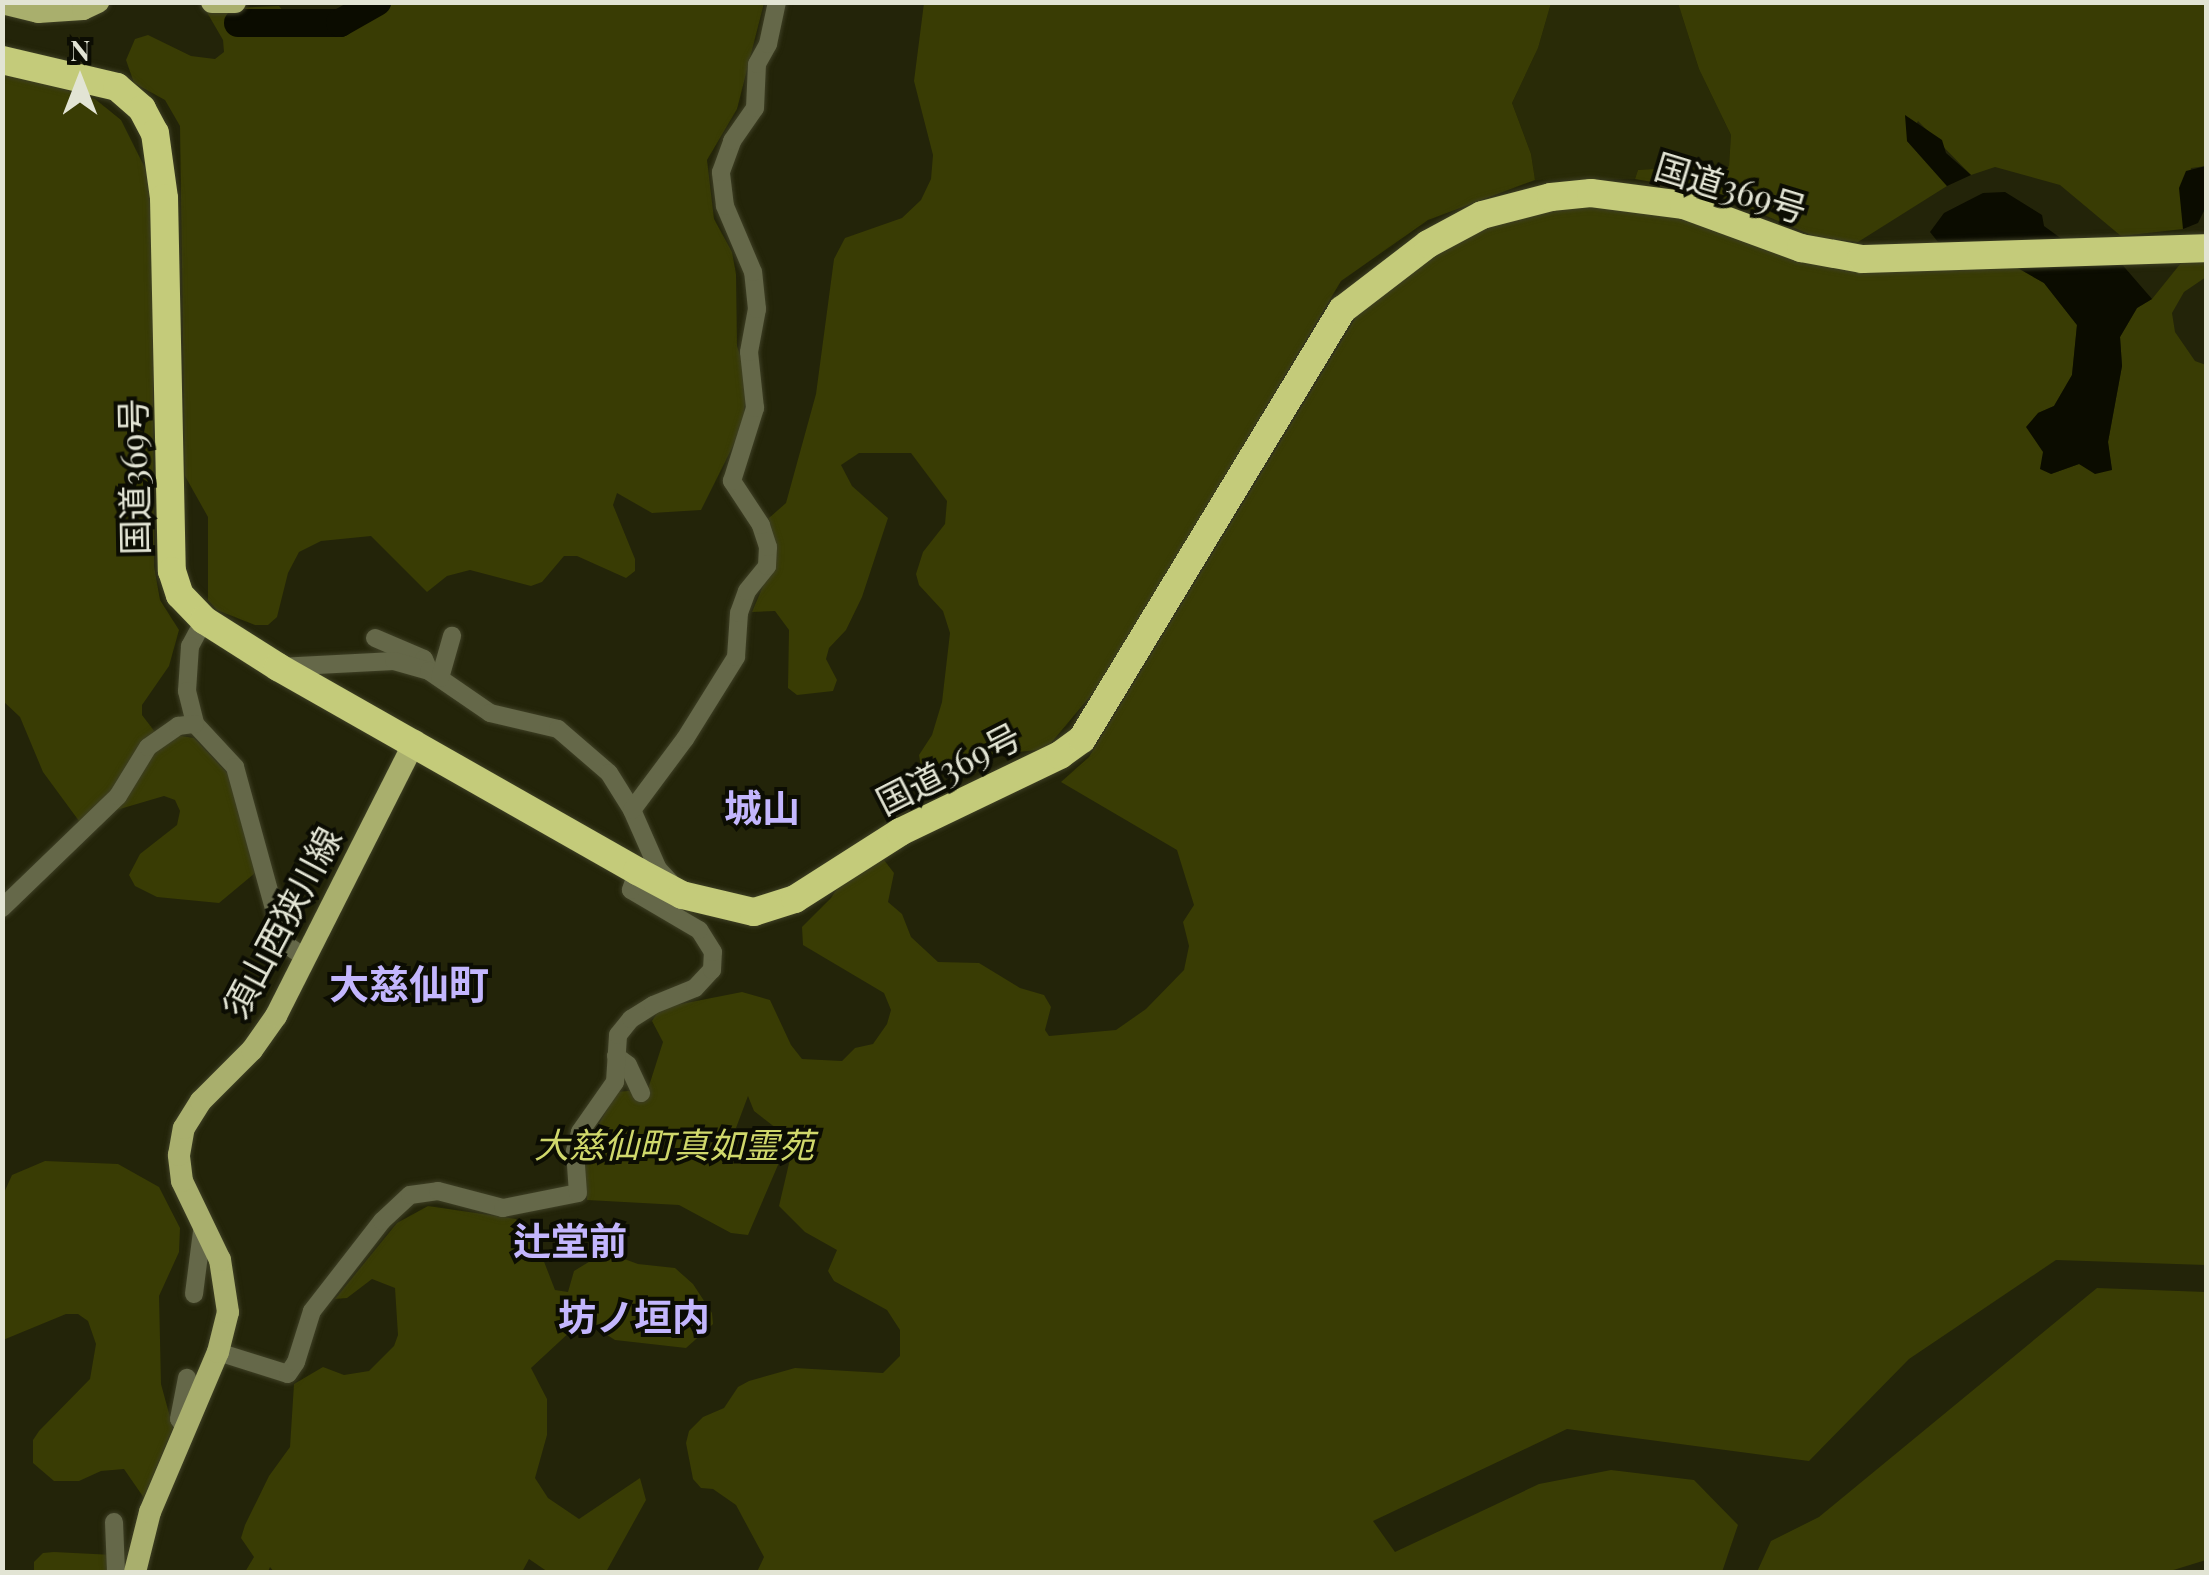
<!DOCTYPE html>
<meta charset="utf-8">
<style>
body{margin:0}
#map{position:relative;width:2209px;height:1575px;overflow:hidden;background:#232409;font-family:"Playfair Display","Noto Sans JP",serif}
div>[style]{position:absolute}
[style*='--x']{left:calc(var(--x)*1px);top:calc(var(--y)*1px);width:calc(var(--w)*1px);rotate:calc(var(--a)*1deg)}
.built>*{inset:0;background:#292b07}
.green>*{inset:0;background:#393c04}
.water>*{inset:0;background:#0b0c00}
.river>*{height:28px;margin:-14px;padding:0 14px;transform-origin:14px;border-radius:14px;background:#0b0c00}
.roads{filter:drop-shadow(0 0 2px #3e3f25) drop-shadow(0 0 2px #3e3f25)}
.minor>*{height:18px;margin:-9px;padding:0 9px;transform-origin:9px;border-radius:9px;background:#656849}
.major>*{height:22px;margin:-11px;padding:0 11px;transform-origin:11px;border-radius:11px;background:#a9af6d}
.highway>*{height:28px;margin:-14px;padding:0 14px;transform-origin:14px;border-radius:14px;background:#c4cb7a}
span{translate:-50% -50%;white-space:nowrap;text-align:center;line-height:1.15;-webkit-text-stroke:8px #0c0d03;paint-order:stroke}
.street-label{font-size:35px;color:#e2e4d4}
.park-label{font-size:35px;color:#d0d86b;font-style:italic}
.neighbourhood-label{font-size:38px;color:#c3b6fd;font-weight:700}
.quarter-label{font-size:40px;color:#c3b6fd;font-weight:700}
.frame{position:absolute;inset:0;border:5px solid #e2e4d4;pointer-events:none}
.north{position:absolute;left:30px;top:30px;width:100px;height:100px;-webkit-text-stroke:8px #0c0d03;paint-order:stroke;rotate:0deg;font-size:28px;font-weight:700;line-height:40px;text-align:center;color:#e2e4d4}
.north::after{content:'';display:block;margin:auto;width:35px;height:45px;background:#e2e4d4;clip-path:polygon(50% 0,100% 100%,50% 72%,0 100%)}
</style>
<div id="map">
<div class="built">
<div style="clip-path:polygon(1551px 3px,1678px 3px,1699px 69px,1731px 135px,1729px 167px,1718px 175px,1668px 168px,1638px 170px,1635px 179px,1535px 180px,1531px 154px,1512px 103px,1538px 48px)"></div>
</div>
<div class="green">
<div style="clip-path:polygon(365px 3px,764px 3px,737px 109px,707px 160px,714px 219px,732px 252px,736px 274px,737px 346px,747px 377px,743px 426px,701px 510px,652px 513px,617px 493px,613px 505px,635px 559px,635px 571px,626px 578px,577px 556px,564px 556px,542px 582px,531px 586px,470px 570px,447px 576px,427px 592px,371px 536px,321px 541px,299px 552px,288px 573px,277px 617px,268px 625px,255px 625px,217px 610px,208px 600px,208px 517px,185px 476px,180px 126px,165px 100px,134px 83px,126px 60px,135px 39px,148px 35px,191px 56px,215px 59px,224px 52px,223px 40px,205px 9px,279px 6px,294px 24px,316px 28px)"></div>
<div style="clip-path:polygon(924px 3px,1551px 3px,1538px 48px,1512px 103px,1531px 154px,1535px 180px,1428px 220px,1341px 281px,1102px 682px,1046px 749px,983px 756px,943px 770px,921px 767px,919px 755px,932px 735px,942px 702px,950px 633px,943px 611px,919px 585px,916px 574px,923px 552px,945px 524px,947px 501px,911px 453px,859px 453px,841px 465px,852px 486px,888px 518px,862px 597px,846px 630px,829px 648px,826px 659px,837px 680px,833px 691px,797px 695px,788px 688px,789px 630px,775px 611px,752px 612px,772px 565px,769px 518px,786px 503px,816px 394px,834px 259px,845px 238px,902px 218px,921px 200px,931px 179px,933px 155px,914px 81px)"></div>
<div style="clip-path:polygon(1678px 3px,2206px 3px,2206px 166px,2191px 168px,2183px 229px,2121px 236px,2060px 185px,1995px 167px,1971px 175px,1918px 121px,1907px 141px,1947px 186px,1858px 242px,1816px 237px,1709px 192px,1635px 179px,1638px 170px,1669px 168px,1718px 175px,1729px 166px,1731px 135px,1699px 69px)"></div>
<div style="clip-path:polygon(3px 71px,95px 99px,121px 120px,152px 182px,154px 566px,160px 600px,179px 630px,169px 666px,142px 705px,142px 715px,155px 732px,194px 738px,228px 774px,255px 873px,219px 903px,157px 897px,135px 886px,129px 875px,140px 854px,177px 825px,180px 811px,175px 800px,164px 796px,79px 821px,43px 772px,20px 717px,3px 701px)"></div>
<div style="clip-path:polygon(1587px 201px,1643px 205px,1734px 231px,1840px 270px,2009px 263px,2044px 283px,2077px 325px,2072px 375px,2054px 406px,2038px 413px,2051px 474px,2079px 464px,2112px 470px,2108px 442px,2122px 366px,2120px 337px,2137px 308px,2152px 299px,2185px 258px,2206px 256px,2206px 277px,2184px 292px,2172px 313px,2175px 332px,2195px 361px,2206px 365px,2206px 1265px,2056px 1260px,1909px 1359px,1809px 1461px,1567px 1429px,1373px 1521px,1395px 1552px,1539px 1484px,1611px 1470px,1694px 1480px,1738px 1525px,1722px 1572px,757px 1572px,764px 1557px,736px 1505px,713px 1489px,701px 1488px,693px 1479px,686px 1443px,689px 1431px,703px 1417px,724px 1408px,738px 1387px,749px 1381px,795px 1368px,883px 1373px,900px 1356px,900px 1330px,887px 1310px,834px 1281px,828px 1271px,837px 1250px,805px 1232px,779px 1206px,794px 1142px,754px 1111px,748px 1096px,736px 1128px,781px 1158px,748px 1235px,731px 1233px,679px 1205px,587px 1200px,584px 1150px,617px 1092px,648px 1089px,663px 1042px,652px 1021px,658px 1012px,676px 1005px,742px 992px,770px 1000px,791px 1045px,802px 1059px,842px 1061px,855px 1048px,873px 1044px,887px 1024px,891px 1010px,884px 993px,803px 945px,802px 927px,831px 898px,845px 876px,865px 862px,884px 860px,894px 873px,888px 902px,902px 914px,911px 937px,938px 962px,979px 963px,1020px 988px,1044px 995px,1051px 1007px,1045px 1030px,1049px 1036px,1116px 1030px,1146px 1009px,1184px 970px,1189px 946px,1183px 922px,1194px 905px,1177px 850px,1061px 782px,1089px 757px,1358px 314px,1436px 249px,1492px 218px)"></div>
<div style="clip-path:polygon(45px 1161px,118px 1164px,159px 1187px,180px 1228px,179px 1252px,159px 1296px,161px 1384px,173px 1428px,144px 1498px,124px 1469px,101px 1471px,79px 1481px,54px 1481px,33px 1463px,33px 1440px,39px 1431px,90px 1379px,96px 1344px,88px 1321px,78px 1314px,66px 1314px,3px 1340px,3px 1195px,12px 1175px)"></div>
<div style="clip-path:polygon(428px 1206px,516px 1219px,538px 1246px,555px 1290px,568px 1292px,574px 1271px,605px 1252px,638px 1264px,675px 1268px,693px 1284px,712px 1313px,713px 1324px,686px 1348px,615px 1340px,574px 1314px,572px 1330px,531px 1368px,547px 1399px,547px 1435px,535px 1478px,548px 1498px,579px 1519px,640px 1478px,646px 1500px,606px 1572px,548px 1572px,529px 1559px,522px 1572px,274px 1572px,270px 1567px,268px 1572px,245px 1572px,254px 1557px,241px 1538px,245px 1525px,269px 1476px,290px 1447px,294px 1384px,323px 1367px,344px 1375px,369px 1371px,394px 1346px,398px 1335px,395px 1288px,372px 1279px,347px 1298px,335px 1299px,397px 1223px)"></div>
<div style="clip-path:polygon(2097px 1288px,2206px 1292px,2206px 1560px,2167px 1572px,1757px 1572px,1771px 1541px,1819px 1517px)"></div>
<div style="clip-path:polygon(54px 1552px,114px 1555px,117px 1572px,34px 1572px,34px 1562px,43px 1553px)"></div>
</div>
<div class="water">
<div style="clip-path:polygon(1905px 115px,1942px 140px,1946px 153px,1971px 175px,1947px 186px,1907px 141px)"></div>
<div style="clip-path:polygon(2206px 166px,2206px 207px,2198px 223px,2183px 229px,2179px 188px,2186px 171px)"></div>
<div style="clip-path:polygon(2005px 192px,2042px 215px,2044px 226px,2070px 245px,1956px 247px,1938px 242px,1930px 232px,1944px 213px,1983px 193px)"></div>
<div style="clip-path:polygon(2119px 261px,2152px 299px,2137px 308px,2120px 337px,2122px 366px,2108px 442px,2112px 470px,2095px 474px,2079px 464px,2051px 474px,2040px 469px,2043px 452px,2026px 427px,2038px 413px,2054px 406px,2072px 375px,2077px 325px,2044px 283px,2009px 263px)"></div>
</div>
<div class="river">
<div style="--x:238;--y:23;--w:102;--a:0"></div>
<div style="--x:340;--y:23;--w:43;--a:-29.6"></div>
</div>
<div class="roads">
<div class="minor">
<div style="--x:204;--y:620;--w:30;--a:118"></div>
<div style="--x:190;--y:646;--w:45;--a:93.8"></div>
<div style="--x:187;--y:691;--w:34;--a:76"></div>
<div style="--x:195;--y:724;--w:59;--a:47.1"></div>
<div style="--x:235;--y:767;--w:166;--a:74.6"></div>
<div style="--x:279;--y:927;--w:20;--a:66"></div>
<div style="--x:287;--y:945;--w:21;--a:35"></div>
<div style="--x:375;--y:638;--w:53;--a:23.2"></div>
<div style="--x:424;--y:659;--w:8;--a:67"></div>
<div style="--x:279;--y:667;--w:115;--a:-3"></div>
<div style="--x:394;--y:661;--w:36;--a:16"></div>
<div style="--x:429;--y:671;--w:74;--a:34.5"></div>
<div style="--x:490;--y:713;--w:70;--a:13.2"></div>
<div style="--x:558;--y:729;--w:67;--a:40.8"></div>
<div style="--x:609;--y:773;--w:44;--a:58.1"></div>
<div style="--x:632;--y:810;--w:64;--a:66.2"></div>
<div style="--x:658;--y:869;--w:18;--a:47"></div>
<div style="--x:440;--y:678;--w:44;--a:-74.1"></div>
<div style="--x:632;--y:810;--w:89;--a:-53.3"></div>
<div style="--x:685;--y:739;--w:97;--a:-58.1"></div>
<div style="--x:736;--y:657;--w:44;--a:-86.1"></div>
<div style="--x:739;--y:613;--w:23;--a:-70"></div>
<div style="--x:747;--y:591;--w:32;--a:-51"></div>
<div style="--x:767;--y:566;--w:19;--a:-87"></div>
<div style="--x:768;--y:547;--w:23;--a:-108"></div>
<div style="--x:761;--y:525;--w:53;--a:-123.4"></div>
<div style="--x:732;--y:481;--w:77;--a:-72.5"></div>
<div style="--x:755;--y:408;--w:56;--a:-96.1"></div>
<div style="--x:749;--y:352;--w:44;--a:-79.5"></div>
<div style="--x:757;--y:309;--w:37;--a:-96"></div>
<div style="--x:753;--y:272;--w:72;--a:-113"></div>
<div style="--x:725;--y:206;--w:34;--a:-97"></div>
<div style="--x:721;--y:172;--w:33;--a:-70"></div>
<div style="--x:732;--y:141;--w:40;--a:-55.1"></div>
<div style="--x:755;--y:108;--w:44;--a:-87.4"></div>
<div style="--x:757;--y:64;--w:23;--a:-61"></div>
<div style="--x:768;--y:44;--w:43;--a:-77.9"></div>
<div style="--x:2;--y:908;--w:161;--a:-44"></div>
<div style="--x:118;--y:796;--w:57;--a:-58.5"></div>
<div style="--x:148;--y:747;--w:37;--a:-35"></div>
<div style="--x:178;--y:726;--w:17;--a:-7"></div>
<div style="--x:616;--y:1056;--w:15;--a:37"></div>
<div style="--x:628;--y:1065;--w:31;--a:65"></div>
<div style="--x:194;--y:1294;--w:71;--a:-82.7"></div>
<div style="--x:218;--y:1352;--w:73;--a:17.4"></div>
<div style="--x:288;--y:1374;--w:14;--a:-56"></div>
<div style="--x:296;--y:1362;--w:53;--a:-72.6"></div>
<div style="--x:312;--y:1311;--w:114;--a:-52.1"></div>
<div style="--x:382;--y:1221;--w:38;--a:-43"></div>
<div style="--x:410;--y:1195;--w:28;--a:-8"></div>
<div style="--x:438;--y:1191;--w:67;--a:14.7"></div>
<div style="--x:503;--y:1208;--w:76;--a:-11.3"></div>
<div style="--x:578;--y:1193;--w:42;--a:-94.1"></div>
<div style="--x:575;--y:1151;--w:20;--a:-75"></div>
<div style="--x:580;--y:1132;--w:61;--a:-55"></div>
<div style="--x:615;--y:1082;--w:47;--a:-86.3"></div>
<div style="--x:618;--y:1035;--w:21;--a:-51"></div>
<div style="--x:631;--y:1019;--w:26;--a:-32"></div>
<div style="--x:653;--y:1005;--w:45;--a:-22"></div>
<div style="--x:695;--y:988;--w:25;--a:-47"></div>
<div style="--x:712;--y:970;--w:18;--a:-87"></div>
<div style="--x:713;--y:952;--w:26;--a:-122"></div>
<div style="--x:699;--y:930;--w:79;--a:-149.5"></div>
<div style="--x:631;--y:890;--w:20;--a:-72"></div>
<div style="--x:186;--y:1429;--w:12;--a:-125"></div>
<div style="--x:179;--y:1419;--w:42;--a:-79"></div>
<div style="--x:114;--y:1522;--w:50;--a:87.7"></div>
</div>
<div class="major">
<div style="--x:212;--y:2;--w:23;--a:0"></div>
<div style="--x:2;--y:3;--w:37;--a:14"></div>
<div style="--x:38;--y:12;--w:45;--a:-3.8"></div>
<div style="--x:83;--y:9;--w:17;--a:-25"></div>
<div style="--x:135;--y:1572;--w:62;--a:-76"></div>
<div style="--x:150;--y:1512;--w:174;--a:-67"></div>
<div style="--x:218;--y:1352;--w:41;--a:-76"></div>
<div style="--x:228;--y:1312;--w:53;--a:-98.7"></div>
<div style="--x:220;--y:1260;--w:88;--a:-115.7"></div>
<div style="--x:182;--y:1181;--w:26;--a:-97"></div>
<div style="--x:179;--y:1155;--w:27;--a:-80"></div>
<div style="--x:184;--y:1128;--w:32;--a:-58"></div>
<div style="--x:201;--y:1101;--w:72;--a:-45"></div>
<div style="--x:252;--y:1050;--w:42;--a:-54.8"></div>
<div style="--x:276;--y:1016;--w:308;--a:-63.2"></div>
</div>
<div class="highway">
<div style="--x:2;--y:60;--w:118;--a:13.2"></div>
<div style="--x:117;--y:87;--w:33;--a:41"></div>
<div style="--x:142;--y:109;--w:27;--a:62"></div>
<div style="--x:155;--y:133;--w:66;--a:82.1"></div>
<div style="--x:164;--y:198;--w:373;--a:88.8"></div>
<div style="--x:172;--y:571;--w:25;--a:72"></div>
<div style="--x:180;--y:595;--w:35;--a:46"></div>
<div style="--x:204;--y:620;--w:88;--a:32.4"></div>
<div style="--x:278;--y:667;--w:413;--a:29.6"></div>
<div style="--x:637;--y:871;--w:51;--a:28.1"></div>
<div style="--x:682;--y:895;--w:74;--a:13.3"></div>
<div style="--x:754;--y:912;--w:43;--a:-17.6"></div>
<div style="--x:795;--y:899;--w:125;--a:-32.5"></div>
<div style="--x:900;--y:832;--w:178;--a:-25.7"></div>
<div style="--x:1060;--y:755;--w:27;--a:-36"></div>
<div style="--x:1082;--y:739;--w:502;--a:-58.78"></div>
<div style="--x:1342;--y:310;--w:108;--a:-37.5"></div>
<div style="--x:1428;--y:244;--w:61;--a:-28.2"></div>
<div style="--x:1482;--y:215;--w:71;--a:-14.6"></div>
<div style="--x:1551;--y:197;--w:40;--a:-5.7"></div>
<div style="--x:1591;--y:193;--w:94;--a:7.4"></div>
<div style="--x:1684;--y:205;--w:125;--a:20.2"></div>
<div style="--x:1801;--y:248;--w:62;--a:10.2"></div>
<div style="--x:1862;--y:259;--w:344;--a:-1.8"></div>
</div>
</div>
<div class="street-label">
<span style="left:1731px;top:187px;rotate:17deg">国道369号</span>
<span style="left:133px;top:477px;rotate:-91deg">国道369号</span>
<span style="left:948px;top:768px;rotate:-27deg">国道369号</span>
<span style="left:281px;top:922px;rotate:-62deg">須山西狭川線</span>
</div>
<div class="park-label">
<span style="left:674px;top:1144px">大慈仙町真如霊苑</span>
</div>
<div class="neighbourhood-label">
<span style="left:762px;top:807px">城山</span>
<span style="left:570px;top:1240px">辻堂前</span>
<span style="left:634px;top:1316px">坊ノ垣内</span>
</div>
<div class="quarter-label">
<span style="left:409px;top:983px">大慈仙町</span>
</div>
<div class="frame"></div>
<div class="north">N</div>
</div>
